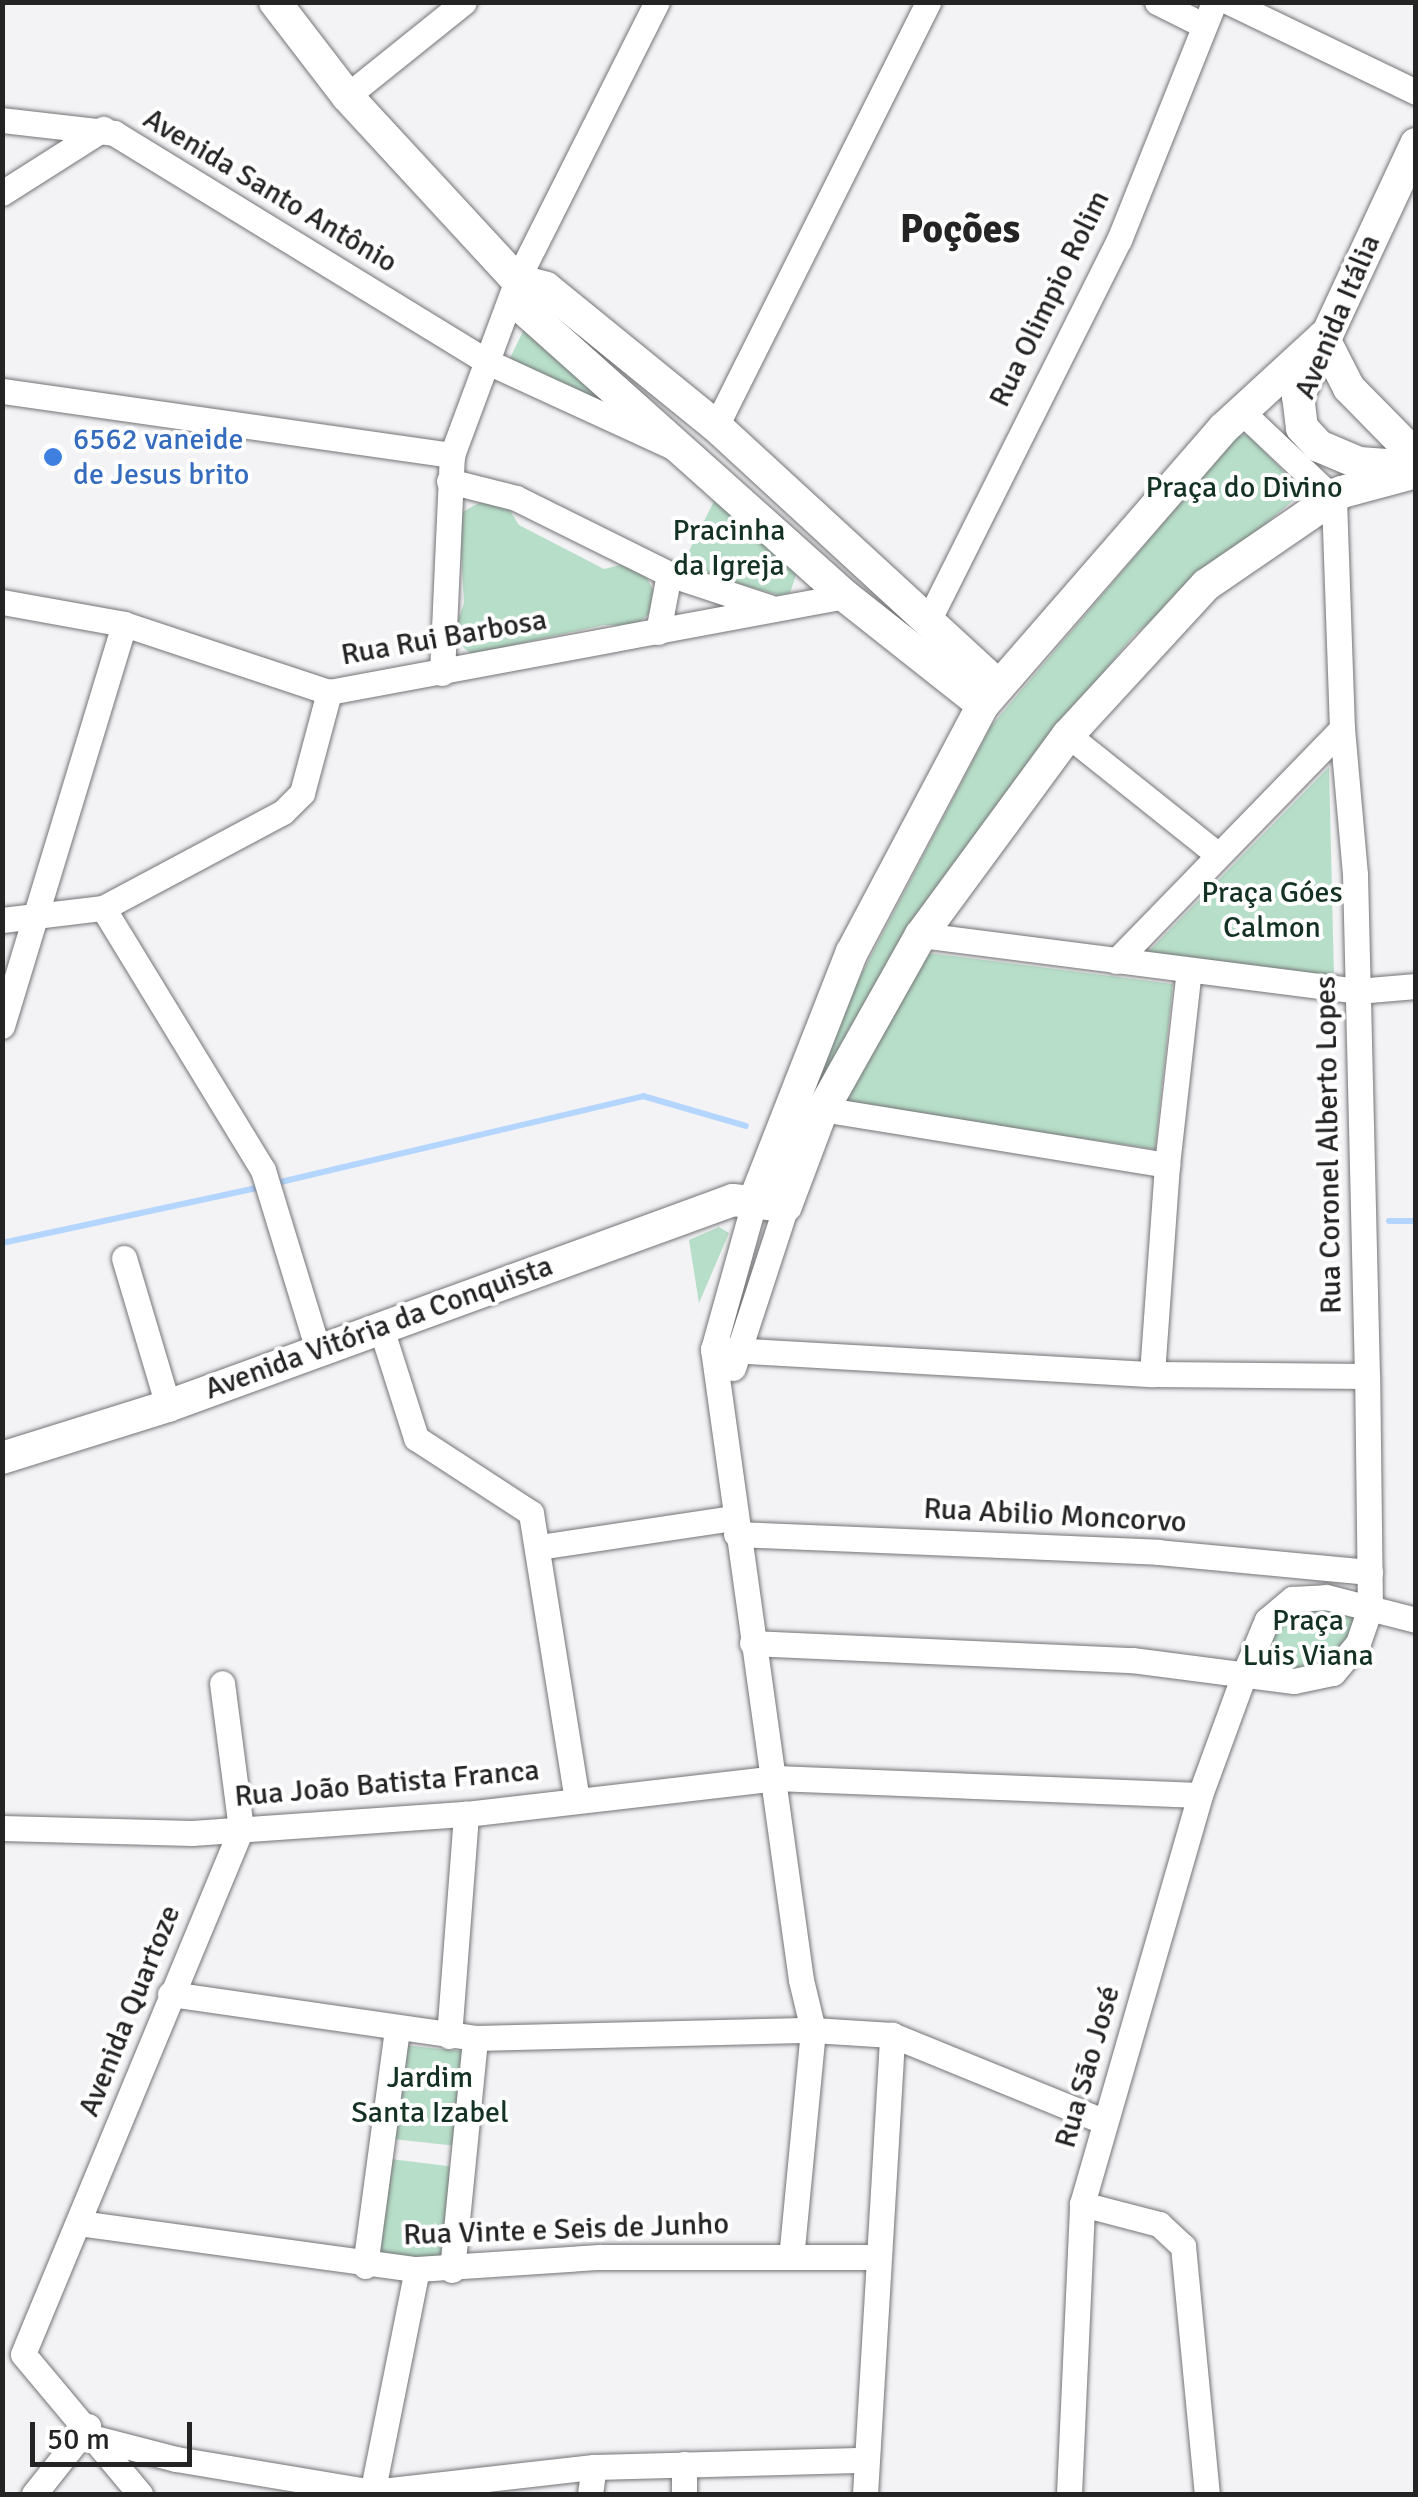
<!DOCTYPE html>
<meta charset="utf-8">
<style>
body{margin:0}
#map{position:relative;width:1418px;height:2497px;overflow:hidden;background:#f3f2f5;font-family:Signika,sans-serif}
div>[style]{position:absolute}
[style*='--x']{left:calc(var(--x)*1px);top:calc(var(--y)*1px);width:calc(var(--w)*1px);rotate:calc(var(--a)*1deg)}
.green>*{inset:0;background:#b7dec8}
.stream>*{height:6px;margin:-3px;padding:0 3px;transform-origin:3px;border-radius:3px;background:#b4d6fe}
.roads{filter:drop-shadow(0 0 2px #747477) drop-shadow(0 0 2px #747477)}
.minor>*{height:25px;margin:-12.5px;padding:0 12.5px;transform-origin:12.5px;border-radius:12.5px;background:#fff}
.major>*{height:32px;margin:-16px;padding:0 16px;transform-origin:16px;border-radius:16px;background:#fff}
.dots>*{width:28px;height:28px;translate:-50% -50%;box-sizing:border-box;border:5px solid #fff;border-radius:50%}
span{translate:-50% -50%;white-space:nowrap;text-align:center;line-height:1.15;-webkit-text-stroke:8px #fff;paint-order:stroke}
.street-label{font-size:30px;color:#242425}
.shop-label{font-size:30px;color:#366cbe}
.left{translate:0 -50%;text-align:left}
.park-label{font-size:30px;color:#133223}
.district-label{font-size:40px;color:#242425;font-weight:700}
.frame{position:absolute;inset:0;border:5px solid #242425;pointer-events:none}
.scale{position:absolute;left:30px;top:2422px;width:162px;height:45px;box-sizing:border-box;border:5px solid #242425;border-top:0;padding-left:12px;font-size:30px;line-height:35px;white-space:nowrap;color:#242425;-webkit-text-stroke:8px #fff;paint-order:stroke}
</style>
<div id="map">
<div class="green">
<div style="clip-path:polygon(530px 317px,639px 421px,510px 358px)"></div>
<div style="clip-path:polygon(1248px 435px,1298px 486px,1296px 498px,1133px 636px,1058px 728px,818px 1096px,805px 1082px,991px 726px,1237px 436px)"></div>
<div style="clip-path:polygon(718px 493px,797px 572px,790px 593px,778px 595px,681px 567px)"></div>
<div style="clip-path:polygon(486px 499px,507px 506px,519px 525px,604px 569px,624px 564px,644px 573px,654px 591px,651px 612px,635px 626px,604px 625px,472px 654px,464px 648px,454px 631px,464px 603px,459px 514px)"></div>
<div style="clip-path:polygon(1329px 767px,1334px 978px,1147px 953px)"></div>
<div style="clip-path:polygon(929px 953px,1173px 984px,1155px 1149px,844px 1104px)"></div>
<div style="clip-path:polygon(719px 1227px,729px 1233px,699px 1303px,689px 1240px)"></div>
<div style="clip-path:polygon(1323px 1608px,1355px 1617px,1348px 1639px,1327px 1663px,1294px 1670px,1261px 1664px,1277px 1626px,1297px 1610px)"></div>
<div style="clip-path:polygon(404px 2045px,467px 2052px,457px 2146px,393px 2139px)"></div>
<div style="clip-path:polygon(391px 2159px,455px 2167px,444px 2261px,380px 2253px)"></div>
</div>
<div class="stream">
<div style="--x:272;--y:1184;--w:381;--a:-13.3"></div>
<div style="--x:643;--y:1096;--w:107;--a:16.2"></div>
<div style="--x:1389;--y:1221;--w:27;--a:0"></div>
<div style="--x:2;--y:1243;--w:264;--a:-12.2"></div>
</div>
<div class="roads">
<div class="minor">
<div style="--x:1157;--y:2;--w:51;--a:26.6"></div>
<div style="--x:1229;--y:2;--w:208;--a:25.7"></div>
<div style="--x:347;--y:96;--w:150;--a:-38.8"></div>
<div style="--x:2;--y:120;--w:113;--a:6.6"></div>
<div style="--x:114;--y:133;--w:439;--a:31.5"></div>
<div style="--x:488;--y:362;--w:204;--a:24.7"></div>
<div style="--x:2;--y:193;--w:120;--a:-32.4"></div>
<div style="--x:2;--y:391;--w:455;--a:8.1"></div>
<div style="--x:716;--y:426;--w:474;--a:-63.4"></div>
<div style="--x:449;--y:481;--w:69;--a:14.2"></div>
<div style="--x:516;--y:498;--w:171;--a:26.4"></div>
<div style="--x:669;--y:574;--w:105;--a:18.3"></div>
<div style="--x:2;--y:602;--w:124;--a:10.2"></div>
<div style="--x:124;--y:624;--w:216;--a:18.4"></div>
<div style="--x:329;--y:692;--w:525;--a:-10.54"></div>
<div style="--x:930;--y:617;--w:422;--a:-63.4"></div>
<div style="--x:1119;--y:240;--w:256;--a:-68.2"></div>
<div style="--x:658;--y:632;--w:59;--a:-79.3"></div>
<div style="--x:442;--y:673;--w:218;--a:-87.4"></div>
<div style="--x:452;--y:455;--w:187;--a:-69.6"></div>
<div style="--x:517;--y:280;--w:311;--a:-63.3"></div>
<div style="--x:1068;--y:735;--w:191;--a:38.6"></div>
<div style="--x:103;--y:908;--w:307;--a:58.6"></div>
<div style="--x:263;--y:1170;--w:185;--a:73"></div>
<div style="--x:2;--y:920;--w:102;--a:-6.8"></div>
<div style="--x:103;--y:908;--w:204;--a:-28.1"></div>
<div style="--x:283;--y:812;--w:27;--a:-45"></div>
<div style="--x:302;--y:793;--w:105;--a:-75"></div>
<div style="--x:921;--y:935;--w:440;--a:7.3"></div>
<div style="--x:1357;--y:991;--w:59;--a:-4.8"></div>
<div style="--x:1116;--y:961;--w:324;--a:-45.8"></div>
<div style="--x:2;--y:1026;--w:420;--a:-73.1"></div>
<div style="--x:809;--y:1107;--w:363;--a:9.2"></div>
<div style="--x:1167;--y:1165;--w:196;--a:-83.6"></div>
<div style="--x:755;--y:1199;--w:156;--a:105.6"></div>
<div style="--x:713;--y:1349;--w:637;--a:82.06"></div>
<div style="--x:801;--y:1980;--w:51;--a:76.5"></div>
<div style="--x:813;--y:2030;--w:228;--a:95.5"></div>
<div style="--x:124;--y:1258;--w:154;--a:73.4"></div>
<div style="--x:380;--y:1325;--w:119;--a:72.3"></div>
<div style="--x:416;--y:1438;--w:137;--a:33.1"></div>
<div style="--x:531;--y:1513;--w:290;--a:80.9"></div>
<div style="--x:713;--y:1349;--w:440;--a:3.3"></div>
<div style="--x:1152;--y:1374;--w:215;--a:0.5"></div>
<div style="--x:733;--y:1368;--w:170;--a:-71.9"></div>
<div style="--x:1152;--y:1374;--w:210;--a:-85.9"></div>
<div style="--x:736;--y:1534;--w:422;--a:2.4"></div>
<div style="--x:1158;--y:1552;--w:213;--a:5.4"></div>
<div style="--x:539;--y:1547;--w:197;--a:-8.5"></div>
<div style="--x:752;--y:1643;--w:380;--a:2.6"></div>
<div style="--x:1132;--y:1660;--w:163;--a:7.4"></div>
<div style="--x:1294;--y:1681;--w:40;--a:-12"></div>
<div style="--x:1333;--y:1673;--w:39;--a:-50"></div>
<div style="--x:1358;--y:1643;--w:36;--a:-71"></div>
<div style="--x:1370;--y:1609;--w:233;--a:-90.7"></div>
<div style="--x:1367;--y:1376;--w:502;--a:-91.37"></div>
<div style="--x:1355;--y:874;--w:146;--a:-95.1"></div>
<div style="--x:1342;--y:729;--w:230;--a:-92"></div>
<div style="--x:1334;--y:499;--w:128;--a:-136.6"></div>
<div style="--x:2;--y:1828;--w:190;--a:1.5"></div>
<div style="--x:192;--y:1833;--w:275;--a:-4"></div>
<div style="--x:466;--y:1814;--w:311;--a:-6.6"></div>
<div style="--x:775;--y:1778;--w:425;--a:2.3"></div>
<div style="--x:170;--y:1994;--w:308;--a:8.2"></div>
<div style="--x:475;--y:2038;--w:338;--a:-1.4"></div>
<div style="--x:813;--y:2030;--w:79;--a:3.6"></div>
<div style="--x:892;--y:2035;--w:230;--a:22.2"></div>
<div style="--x:449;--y:2036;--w:223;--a:-85.6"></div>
<div style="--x:1082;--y:2204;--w:80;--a:14.6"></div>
<div style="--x:1159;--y:2224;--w:33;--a:43"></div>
<div style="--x:1183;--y:2246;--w:249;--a:84.5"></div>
<div style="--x:79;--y:2223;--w:341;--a:7.8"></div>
<div style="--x:417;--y:2269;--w:183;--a:-3.8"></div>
<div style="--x:600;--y:2257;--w:278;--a:0"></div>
<div style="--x:365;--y:2266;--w:238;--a:-82.3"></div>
<div style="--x:452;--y:2270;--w:233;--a:-84.3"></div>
<div style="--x:99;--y:2439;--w:80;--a:14.6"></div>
<div style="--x:176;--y:2459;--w:200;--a:9.5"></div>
<div style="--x:373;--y:2492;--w:222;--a:-6.5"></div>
<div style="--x:594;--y:2467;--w:273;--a:-1.5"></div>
<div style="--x:684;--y:2464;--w:30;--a:90"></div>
<div style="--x:34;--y:2494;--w:87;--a:-51.5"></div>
<div style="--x:140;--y:2494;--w:182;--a:-129.9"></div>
<div style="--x:23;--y:2354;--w:568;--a:-67.45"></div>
<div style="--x:241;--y:1829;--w:147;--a:-97.4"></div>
<div style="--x:372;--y:2494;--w:229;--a:-78.7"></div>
<div style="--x:590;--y:2494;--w:27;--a:-82"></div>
<div style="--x:865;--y:2494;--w:460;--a:-86.6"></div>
<div style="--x:1069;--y:2494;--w:290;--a:-87.4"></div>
<div style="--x:1082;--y:2204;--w:426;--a:-73.9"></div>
<div style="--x:1200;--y:1795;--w:131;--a:-69.9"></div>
<div style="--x:1245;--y:1672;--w:56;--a:-67.1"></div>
<div style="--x:1267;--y:1620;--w:33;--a:-40"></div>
<div style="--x:1292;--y:1599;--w:34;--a:-3"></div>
<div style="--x:1326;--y:1597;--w:93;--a:14.3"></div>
</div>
<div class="major">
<div style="--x:275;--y:2;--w:118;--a:52.5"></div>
<div style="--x:347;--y:96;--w:251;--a:47.3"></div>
<div style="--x:517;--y:280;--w:31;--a:75"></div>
<div style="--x:525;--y:310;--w:429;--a:41.8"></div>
<div style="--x:845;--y:596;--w:176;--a:38.3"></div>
<div style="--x:517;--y:280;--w:30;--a:15"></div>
<div style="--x:546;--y:288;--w:219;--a:39.1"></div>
<div style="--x:716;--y:426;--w:383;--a:42.6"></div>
<div style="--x:1323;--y:337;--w:57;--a:63"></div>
<div style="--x:1349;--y:388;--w:95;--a:45.4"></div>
<div style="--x:1400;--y:466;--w:41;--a:-175.8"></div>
<div style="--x:1359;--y:463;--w:43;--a:-157"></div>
<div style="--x:1319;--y:446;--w:25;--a:-133"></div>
<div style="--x:1302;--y:428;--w:31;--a:-97"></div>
<div style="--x:1298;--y:397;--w:279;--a:-65"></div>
<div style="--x:755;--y:1199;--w:265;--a:-68.6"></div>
<div style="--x:852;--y:952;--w:280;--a:-62.1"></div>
<div style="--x:983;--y:705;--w:367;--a:-49"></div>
<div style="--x:1224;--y:428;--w:134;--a:-42.6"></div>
<div style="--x:2;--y:1458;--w:174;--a:-17.4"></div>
<div style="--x:168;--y:1406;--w:601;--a:-20.03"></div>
<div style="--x:733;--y:1200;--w:53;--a:6.5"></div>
<div style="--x:786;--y:1206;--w:99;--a:-69.4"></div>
<div style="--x:821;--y:1113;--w:204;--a:-60.7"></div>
<div style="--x:921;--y:935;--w:248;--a:-53.7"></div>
<div style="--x:1068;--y:735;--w:204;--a:-47.4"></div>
<div style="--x:1206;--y:585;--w:165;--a:-34.4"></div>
<div style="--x:1342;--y:492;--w:77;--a:-15.1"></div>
</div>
</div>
<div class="dots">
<div style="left:53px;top:457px;background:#3f7fe0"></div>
</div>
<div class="street-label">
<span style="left:270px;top:191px;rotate:31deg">Avenida Santo Antônio</span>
<span style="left:1050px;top:299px;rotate:-64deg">Rua Olimpio Rolim</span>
<span style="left:1338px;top:317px;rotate:-67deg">Avenida Itália</span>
<span style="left:444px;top:638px;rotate:-10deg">Rua Rui Barbosa</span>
<span style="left:1329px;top:1145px;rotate:-91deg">Rua Coronel Alberto Lopes</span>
<span style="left:379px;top:1328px;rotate:-20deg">Avenida Vitória da Conquista</span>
<span style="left:1055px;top:1516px;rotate:3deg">Rua Abilio Moncorvo</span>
<span style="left:387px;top:1784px;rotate:-5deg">Rua João Batista Franca</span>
<span style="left:130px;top:2011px;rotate:-68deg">Avenida Quartoze</span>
<span style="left:1088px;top:2067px;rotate:-74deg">Rua São José</span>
<span style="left:566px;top:2230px;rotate:-2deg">Rua Vinte e Seis de Junho</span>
</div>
<div class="shop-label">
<span class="left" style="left:73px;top:457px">6562 vaneide<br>de Jesus brito</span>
</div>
<div class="park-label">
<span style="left:1244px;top:488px">Praça do Divino</span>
<span style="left:729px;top:548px">Pracinha<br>da Igreja</span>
<span style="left:1272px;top:910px">Praça Góes<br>Calmon</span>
<span style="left:1308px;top:1638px">Praça<br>Luis Viana</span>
<span style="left:430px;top:2095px">Jardim<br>Santa Izabel</span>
</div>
<div class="district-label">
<span style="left:960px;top:229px">Poções</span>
</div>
<div class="frame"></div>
<div class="scale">50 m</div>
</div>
